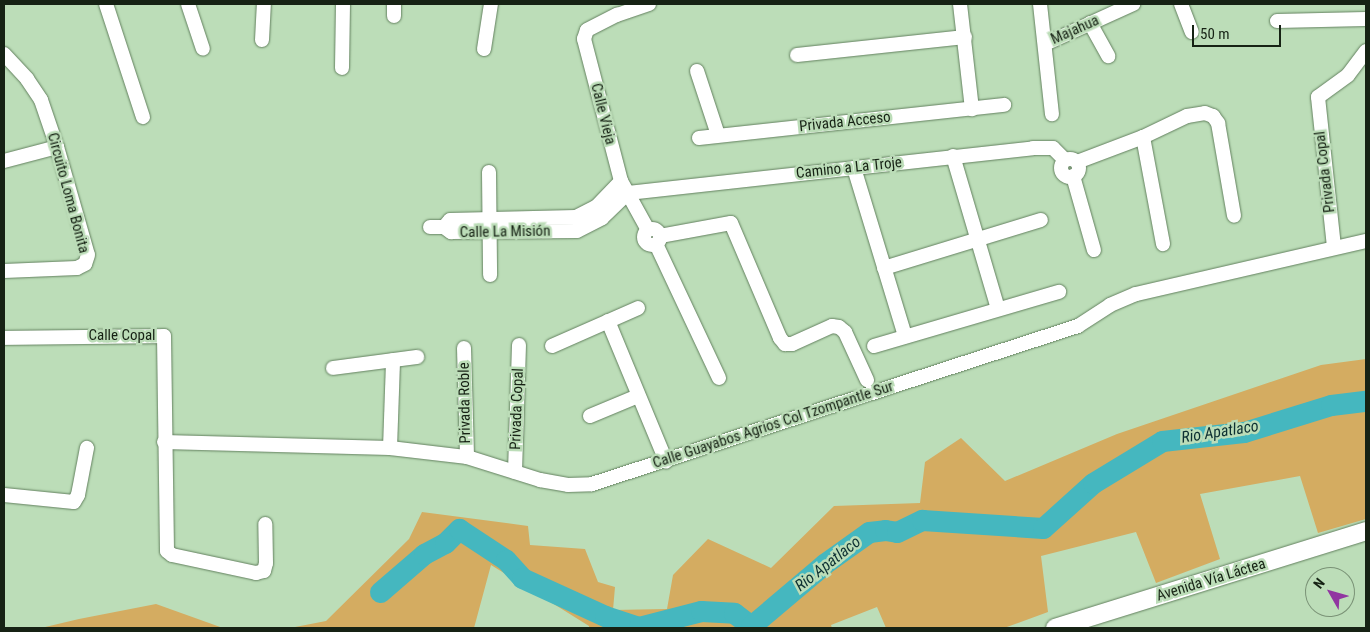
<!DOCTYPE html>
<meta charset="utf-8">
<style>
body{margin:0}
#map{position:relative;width:1370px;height:632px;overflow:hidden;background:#bcddb8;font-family:"Roboto Condensed",sans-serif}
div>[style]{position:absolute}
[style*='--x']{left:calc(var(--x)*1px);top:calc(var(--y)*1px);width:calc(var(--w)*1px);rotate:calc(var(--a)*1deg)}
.green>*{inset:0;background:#d4ac61}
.river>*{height:21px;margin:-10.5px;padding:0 10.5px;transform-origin:10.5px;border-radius:10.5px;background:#45b7bf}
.roads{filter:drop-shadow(0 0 1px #63815f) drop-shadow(0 0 1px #63815f)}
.minor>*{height:14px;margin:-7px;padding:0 7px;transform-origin:7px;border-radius:7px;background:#fff}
.minor>.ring{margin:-7px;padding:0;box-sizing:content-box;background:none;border:14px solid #fff;border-radius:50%}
.tertiary>*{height:18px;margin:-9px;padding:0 9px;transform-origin:9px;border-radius:9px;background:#fff}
span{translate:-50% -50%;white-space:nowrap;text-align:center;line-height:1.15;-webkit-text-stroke:5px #bcddb8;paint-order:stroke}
.street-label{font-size:15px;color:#162214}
.water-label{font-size:16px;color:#0d3032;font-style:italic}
.frame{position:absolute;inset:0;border:5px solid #162214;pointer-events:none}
.north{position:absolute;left:1305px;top:567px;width:50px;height:50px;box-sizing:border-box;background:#bcddb8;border:1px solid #7a9276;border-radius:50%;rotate:308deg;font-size:14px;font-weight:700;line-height:20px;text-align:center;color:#162214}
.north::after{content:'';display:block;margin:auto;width:18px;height:22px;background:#9136a1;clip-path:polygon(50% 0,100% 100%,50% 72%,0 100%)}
.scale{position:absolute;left:1192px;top:25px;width:89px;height:22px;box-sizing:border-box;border:2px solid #162214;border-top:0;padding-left:6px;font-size:15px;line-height:18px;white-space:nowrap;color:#162214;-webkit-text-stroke:4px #bcddb8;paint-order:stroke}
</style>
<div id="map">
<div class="green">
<div style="clip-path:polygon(1366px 359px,1366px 519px,1318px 533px,1300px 476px,1200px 494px,1220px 559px,1156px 583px,1136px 532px,1041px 556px,1048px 612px,1004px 628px,886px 628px,877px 607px,831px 625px,832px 628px,589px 628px,589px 626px,491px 565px,474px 628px,290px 628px,326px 621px,409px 539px,422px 512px,528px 526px,530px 545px,585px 549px,598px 582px,615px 587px,613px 610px,667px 609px,673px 575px,708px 539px,771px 568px,834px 506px,920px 503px,925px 462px,961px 438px,1005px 481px,1117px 434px,1321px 365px)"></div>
<div style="clip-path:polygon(156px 604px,223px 628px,41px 628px,79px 619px)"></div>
</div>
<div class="river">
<div style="--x:380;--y:592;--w:58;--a:-40.8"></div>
<div style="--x:424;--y:554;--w:24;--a:-28"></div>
<div style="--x:445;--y:543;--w:20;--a:-45"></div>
<div style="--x:459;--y:529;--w:56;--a:33.4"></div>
<div style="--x:506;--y:560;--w:24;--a:48"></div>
<div style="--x:522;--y:578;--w:91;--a:24.6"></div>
<div style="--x:605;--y:616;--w:36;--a:18"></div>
<div style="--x:639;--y:627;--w:64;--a:-14.5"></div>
<div style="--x:701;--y:611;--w:33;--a:3"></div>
<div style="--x:734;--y:613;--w:21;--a:37"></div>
<div style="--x:751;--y:626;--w:96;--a:-40.3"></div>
<div style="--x:824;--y:564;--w:55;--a:-35.4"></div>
<div style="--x:869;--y:532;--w:16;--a:-7"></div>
<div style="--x:885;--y:530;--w:12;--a:9"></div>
<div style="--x:897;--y:532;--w:28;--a:-26"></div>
<div style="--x:922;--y:520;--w:121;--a:3.8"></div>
<div style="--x:1043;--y:528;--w:67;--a:-42"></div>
<div style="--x:1093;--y:483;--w:81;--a:-31.3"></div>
<div style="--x:1162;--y:441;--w:82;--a:-6.3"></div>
<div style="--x:1244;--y:432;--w:91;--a:-17.2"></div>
<div style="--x:1331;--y:405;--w:35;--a:-7"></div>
</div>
<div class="roads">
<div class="minor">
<div style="--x:106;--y:4;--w:119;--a:71.9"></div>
<div style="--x:188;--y:4;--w:47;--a:71.6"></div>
<div style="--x:960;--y:4;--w:106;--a:83.5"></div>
<div style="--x:1040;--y:4;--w:111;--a:83.8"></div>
<div style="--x:1181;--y:4;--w:30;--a:69"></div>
<div style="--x:394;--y:16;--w:12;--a:-90"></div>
<div style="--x:1277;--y:21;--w:89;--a:-1.3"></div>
<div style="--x:1090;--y:23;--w:38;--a:61"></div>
<div style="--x:262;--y:40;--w:36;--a:-87"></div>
<div style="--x:1045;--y:44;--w:97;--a:-24.4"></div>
<div style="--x:484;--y:49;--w:46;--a:-81.2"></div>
<div style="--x:4;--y:54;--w:34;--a:47"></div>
<div style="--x:27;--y:79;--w:25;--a:56"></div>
<div style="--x:41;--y:100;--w:50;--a:71.2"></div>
<div style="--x:57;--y:147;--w:112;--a:74"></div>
<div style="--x:88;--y:255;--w:9;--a:108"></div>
<div style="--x:85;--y:264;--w:9;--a:153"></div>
<div style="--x:77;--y:268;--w:73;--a:177.6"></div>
<div style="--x:797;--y:55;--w:169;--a:-6.1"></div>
<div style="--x:342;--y:68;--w:64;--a:-89.1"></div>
<div style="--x:697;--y:71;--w:67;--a:71.8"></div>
<div style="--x:1143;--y:137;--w:109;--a:79.4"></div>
<div style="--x:699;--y:138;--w:307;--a:-6.2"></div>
<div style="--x:953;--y:156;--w:159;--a:73.6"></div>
<div class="ring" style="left:1061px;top:159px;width:4px;height:4px"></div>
<div style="--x:4;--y:161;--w:55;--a:-14.8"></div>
<div style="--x:1077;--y:162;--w:71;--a:-20.7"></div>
<div style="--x:1143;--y:137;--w:49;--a:-25.5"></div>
<div style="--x:1187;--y:116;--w:18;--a:-9"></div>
<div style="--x:1205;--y:113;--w:9;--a:21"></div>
<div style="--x:1213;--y:116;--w:9;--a:54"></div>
<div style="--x:1218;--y:123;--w:94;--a:80.2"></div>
<div style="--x:854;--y:168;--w:176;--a:73.1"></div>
<div style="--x:489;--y:172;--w:103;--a:89.4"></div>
<div style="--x:1073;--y:176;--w:77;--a:74.2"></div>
<div style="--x:628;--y:193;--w:407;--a:-6.3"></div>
<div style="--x:1033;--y:148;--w:20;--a:0"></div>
<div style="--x:1053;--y:148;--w:17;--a:45"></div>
<div style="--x:430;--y:227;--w:14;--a:0"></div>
<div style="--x:444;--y:227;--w:9;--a:36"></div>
<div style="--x:451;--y:232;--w:126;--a:-0.5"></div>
<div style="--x:577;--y:231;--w:28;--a:-27"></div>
<div style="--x:602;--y:218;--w:36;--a:-44"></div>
<div style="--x:444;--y:227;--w:9;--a:-49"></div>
<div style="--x:450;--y:220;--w:126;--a:-1.4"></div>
<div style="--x:576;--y:217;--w:22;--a:-27"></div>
<div style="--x:596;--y:207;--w:36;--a:-46"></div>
<div class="ring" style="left:644px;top:229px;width:2px;height:2px"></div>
<div style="--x:648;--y:230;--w:56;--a:-118.9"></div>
<div style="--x:621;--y:181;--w:147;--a:-104.6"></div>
<div style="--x:584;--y:39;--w:9;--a:-72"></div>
<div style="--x:587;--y:30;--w:34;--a:-27"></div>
<div style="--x:617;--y:15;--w:34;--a:-19"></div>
<div style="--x:660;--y:236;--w:72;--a:-10.4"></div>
<div style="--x:731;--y:223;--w:125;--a:66.9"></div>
<div style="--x:780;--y:338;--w:8;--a:50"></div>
<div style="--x:785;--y:344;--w:7;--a:0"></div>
<div style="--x:792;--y:344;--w:44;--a:-24.2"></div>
<div style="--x:832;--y:326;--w:7;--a:8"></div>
<div style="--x:839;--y:327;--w:8;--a:40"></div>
<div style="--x:845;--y:332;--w:53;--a:65.4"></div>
<div style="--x:656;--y:244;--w:148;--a:64.8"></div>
<div style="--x:1334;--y:247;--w:151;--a:-96.1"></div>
<div style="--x:1318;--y:97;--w:37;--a:-36"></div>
<div style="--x:1348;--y:75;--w:30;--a:-53"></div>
<div style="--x:884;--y:268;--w:164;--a:-17"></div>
<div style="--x:608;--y:321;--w:152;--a:67.5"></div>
<div style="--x:4;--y:338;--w:160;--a:-0.7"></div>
<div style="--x:164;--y:336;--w:215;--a:89.2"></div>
<div style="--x:167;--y:551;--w:6;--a:39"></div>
<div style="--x:172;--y:555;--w:86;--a:12.1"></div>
<div style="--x:256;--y:573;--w:8;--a:-14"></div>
<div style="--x:264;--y:571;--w:8;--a:-76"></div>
<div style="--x:266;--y:563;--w:39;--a:-91"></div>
<div style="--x:552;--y:346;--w:94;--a:-23.8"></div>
<div style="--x:874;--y:346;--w:193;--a:-16.3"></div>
<div style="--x:464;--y:348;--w:109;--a:88.4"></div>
<div style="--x:333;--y:368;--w:85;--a:-7.5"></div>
<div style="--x:590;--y:416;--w:52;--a:-22.6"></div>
<div style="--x:164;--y:442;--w:226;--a:1.5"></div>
<div style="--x:390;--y:448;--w:78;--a:6.7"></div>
<div style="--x:467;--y:457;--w:77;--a:17.5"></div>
<div style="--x:540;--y:480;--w:28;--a:10"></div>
<div style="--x:568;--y:485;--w:24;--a:-2"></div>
<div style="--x:592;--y:484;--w:511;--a:-18.01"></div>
<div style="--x:1078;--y:326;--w:38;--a:-33"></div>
<div style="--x:1110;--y:305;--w:28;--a:-23"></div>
<div style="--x:1136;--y:294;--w:236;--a:-13"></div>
<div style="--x:390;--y:448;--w:88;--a:-88"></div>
<div style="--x:515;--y:472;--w:127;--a:-88.2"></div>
<div style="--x:4;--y:495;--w:70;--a:5.7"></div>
<div style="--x:74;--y:502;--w:8;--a:-60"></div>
<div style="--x:78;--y:495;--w:48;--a:-79.2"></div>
</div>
<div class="tertiary">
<div style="--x:1055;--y:628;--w:326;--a:-17.3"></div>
</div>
</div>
<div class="street-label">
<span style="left:1075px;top:30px;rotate:-24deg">Majahua</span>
<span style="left:603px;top:114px;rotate:76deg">Calle Vieja</span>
<span style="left:845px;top:122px;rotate:-6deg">Privada Acceso</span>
<span style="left:849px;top:168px;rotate:-6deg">Camino a La Troje</span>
<span style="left:1325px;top:172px;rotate:-97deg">Privada Copal</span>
<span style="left:68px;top:193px;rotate:75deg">Circuito Loma Bonita</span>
<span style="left:505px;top:232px;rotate:-1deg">Calle La Misión</span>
<span style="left:122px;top:336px">Calle Copal</span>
<span style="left:465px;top:403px;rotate:-91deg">Privada Roble</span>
<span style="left:517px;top:409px;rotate:-88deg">Privada Copal</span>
<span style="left:773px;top:425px;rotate:-18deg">Calle Guayabos Agrios Col Tzompantle Sur</span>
<span style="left:1211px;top:580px;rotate:-17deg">Avenida Vía Láctea</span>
</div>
<div class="water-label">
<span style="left:1220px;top:432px;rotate:-9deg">Rio Apatlaco</span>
<span style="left:828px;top:564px;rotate:-38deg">Rio Apatlaco</span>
</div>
<div class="frame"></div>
<div class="north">N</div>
<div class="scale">50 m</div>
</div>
